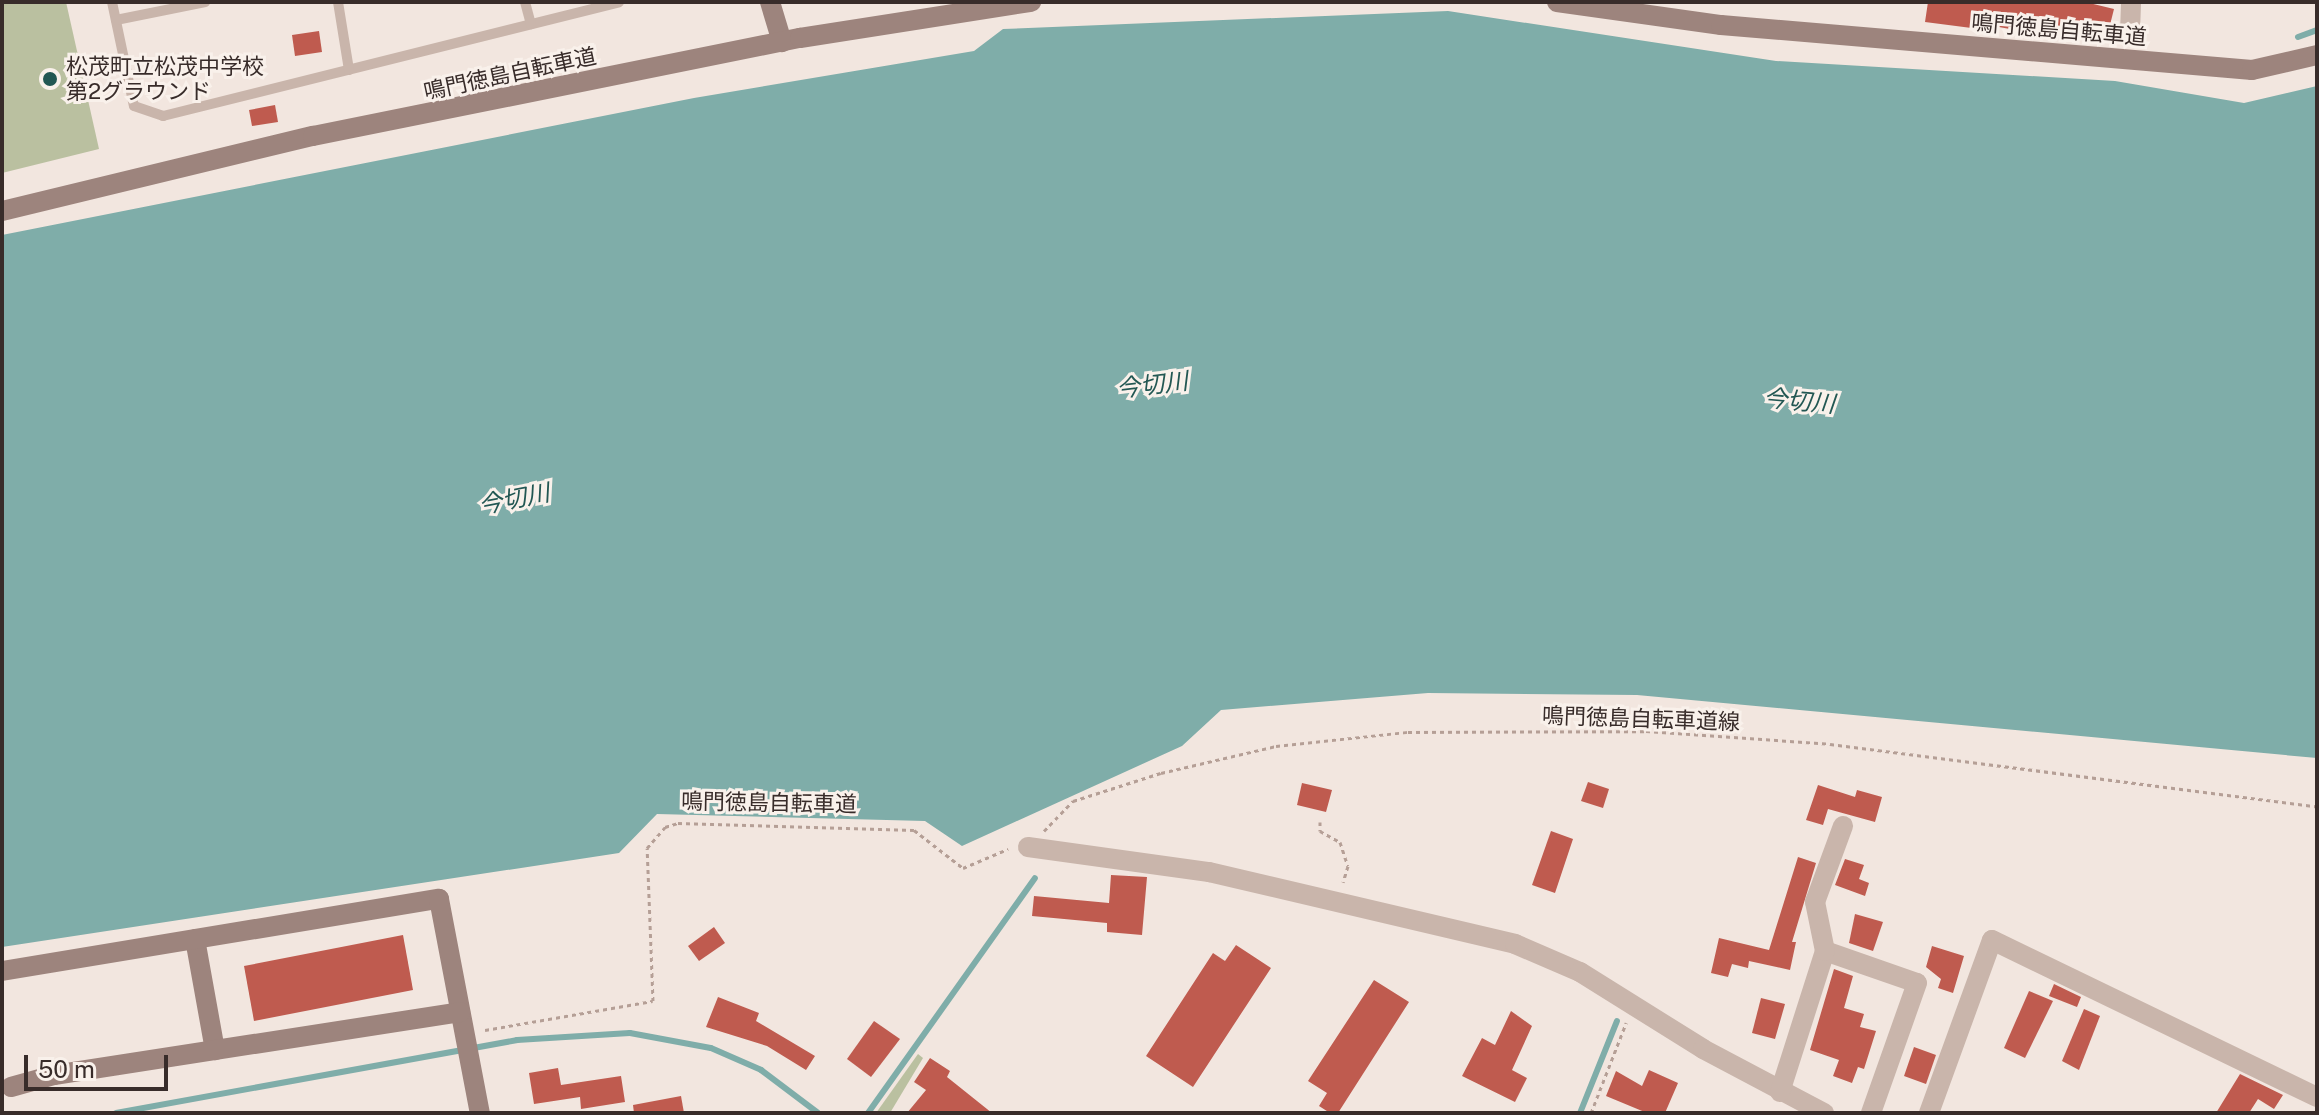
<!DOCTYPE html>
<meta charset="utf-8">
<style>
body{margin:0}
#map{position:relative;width:2319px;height:1115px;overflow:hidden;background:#f2e6df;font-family:"Public Sans","Noto Sans JP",sans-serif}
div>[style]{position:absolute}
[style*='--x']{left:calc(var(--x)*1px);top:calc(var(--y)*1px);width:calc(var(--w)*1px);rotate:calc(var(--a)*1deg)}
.green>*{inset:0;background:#bac0a0}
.water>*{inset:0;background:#7fada9}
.stream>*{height:6px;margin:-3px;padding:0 3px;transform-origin:3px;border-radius:3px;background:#7fada9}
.building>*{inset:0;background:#bf5b4f}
.path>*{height:3px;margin-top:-1.5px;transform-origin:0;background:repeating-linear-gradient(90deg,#b59f96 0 4px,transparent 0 8px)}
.lane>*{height:10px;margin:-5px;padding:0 5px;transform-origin:5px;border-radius:5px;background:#c9b5ab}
.street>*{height:20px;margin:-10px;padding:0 10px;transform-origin:10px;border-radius:10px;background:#c9b5ab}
.secondary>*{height:20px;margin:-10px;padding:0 10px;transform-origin:10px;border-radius:10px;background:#9d847d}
.dots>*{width:22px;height:22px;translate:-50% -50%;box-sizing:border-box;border:4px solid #f9f1eb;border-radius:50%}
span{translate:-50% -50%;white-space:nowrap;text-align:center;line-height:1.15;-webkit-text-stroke:6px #f9f1eb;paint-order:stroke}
.street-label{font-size:22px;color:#382c2a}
.poi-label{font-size:22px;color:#382c2a}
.left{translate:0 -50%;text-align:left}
.water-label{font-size:24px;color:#225753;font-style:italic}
.frame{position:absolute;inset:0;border:4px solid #382c2a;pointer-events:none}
.scale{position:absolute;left:24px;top:1055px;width:144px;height:36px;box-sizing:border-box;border:4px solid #382c2a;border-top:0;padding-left:10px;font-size:24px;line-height:28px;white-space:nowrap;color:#382c2a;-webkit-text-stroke:6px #f9f1eb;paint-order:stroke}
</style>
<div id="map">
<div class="green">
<div style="clip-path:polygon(2px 2px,66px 2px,99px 149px,2px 173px)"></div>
<div style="clip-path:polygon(918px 1054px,923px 1058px,890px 1113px,876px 1113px)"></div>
</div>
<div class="water">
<div style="clip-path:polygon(1448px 11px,1776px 61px,2115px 81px,2244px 103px,2317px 86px,2317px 758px,1637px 695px,1428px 693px,1221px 710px,1182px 746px,962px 846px,925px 821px,657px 814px,619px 853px,2px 947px,2px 235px,694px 98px,974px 51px,1003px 29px)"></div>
</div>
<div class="stream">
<div style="--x:2298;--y:37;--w:20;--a:-20"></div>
<div style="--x:116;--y:1113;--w:408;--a:-10.3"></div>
<div style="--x:517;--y:1040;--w:113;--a:-3.5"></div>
<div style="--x:630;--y:1033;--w:82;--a:10.5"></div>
<div style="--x:711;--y:1048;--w:55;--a:23.7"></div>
<div style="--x:761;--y:1070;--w:71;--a:37"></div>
<div style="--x:868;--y:1113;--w:288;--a:-54.6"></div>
<div style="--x:1580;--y:1113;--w:99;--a:-68.1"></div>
</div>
<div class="building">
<div style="clip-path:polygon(1928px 2px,2085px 2px,2114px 9px,2108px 33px,2023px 20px,2021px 31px,1988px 25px,1987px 30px,1925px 22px)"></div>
<div style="clip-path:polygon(319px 31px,322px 52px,295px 56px,292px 35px)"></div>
<div style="clip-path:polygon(275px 105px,278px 122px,252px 126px,249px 110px)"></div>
<div style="clip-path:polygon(1588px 782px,1609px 789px,1603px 808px,1581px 801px)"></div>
<div style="clip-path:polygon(1302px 783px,1332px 790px,1326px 812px,1297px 805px)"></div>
<div style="clip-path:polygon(1818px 785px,1855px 797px,1857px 790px,1882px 797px,1875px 822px,1828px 809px,1823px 825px,1806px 820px)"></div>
<div style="clip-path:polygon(1551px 831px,1573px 839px,1555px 893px,1532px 885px)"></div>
<div style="clip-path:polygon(1798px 857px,1816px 863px,1792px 942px,1796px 942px,1790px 970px,1749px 961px,1748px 968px,1732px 964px,1728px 977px,1711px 973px,1719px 938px,1769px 950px)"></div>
<div style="clip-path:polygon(1845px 859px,1864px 865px,1859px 879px,1869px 883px,1865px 896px,1835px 885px)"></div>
<div style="clip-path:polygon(1111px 875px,1147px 877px,1142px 935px,1107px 932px,1107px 923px,1032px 916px,1034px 896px,1109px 903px)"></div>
<div style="clip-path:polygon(1855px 914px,1883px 922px,1873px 951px,1849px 943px)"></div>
<div style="clip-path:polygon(714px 927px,725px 943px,699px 961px,688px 946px)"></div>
<div style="clip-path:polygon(403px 935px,413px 990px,254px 1021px,244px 966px)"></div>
<div style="clip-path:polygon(1236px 945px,1271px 968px,1193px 1087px,1146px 1056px,1213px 953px,1225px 961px)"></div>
<div style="clip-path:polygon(1932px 946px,1964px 956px,1953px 993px,1938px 988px,1941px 979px,1926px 967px)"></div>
<div style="clip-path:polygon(1834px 969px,1853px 976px,1844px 1008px,1864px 1014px,1860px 1027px,1876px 1031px,1864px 1069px,1858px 1067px,1852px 1083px,1833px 1076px,1839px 1060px,1810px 1050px)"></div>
<div style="clip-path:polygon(1374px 980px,1409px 1002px,1338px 1113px,1330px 1113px,1319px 1106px,1327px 1093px,1308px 1081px)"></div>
<div style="clip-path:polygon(2054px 984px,2081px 997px,2077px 1007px,2049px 996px)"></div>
<div style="clip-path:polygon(2029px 991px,2053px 1001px,2025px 1058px,2004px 1048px)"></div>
<div style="clip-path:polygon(718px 997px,759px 1013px,756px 1021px,815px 1056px,806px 1070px,767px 1046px,706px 1027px)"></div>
<div style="clip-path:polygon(1761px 998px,1785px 1004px,1775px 1039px,1752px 1033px)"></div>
<div style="clip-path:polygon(2084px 1009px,2100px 1016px,2079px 1070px,2062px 1061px)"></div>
<div style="clip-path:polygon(1511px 1011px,1532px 1026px,1512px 1070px,1527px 1078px,1515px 1102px,1462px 1076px,1482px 1038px,1495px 1045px)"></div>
<div style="clip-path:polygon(874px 1021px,900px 1039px,871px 1077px,847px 1059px)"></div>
<div style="clip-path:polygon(1914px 1047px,1936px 1055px,1926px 1084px,1904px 1076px)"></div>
<div style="clip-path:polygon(930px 1058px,950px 1071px,947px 1077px,992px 1113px,907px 1113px,926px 1090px,914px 1082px)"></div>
<div style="clip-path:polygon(558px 1068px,561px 1085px,621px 1076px,625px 1102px,581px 1109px,580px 1097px,534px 1104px,529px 1073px)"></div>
<div style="clip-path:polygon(1649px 1070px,1678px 1083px,1665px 1113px,1647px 1113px,1606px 1096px,1616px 1071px,1642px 1086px)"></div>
<div style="clip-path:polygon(2240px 1074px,2283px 1095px,2274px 1109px,2258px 1099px,2249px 1113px,2216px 1113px)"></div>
<div style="clip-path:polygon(681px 1096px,684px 1113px,634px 1113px,633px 1105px)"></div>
</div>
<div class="path">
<div style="--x:1320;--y:822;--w:9;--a:90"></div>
<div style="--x:1320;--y:831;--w:23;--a:29"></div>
<div style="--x:1340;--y:842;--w:25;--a:72"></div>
<div style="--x:1348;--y:866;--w:17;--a:107"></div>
<div style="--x:1044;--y:831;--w:42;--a:-46"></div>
<div style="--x:1073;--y:801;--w:92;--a:-17.7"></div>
<div style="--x:1161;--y:773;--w:118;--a:-13.2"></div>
<div style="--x:1276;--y:746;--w:133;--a:-6.1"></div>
<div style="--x:1408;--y:732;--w:238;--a:-0.2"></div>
<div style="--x:1646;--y:731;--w:184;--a:4"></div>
<div style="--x:1830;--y:744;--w:491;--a:7.3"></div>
<div style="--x:485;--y:1030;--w:170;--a:-9.8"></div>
<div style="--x:653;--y:1001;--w:153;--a:-92.2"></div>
<div style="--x:647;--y:848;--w:28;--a:-49"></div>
<div style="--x:665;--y:827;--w:14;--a:-17"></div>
<div style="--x:678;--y:823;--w:236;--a:1.7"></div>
<div style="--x:914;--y:830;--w:62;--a:37.8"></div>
<div style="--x:963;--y:868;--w:49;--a:-22.9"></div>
<div style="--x:1591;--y:1113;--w:97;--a:-68.7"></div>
</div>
<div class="lane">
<div style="--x:112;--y:2;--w:106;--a:78.1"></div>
<div style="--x:134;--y:106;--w:31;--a:19"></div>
<div style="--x:163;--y:116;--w:470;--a:-14"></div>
<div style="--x:338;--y:2;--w:69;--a:80.8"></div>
<div style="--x:525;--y:2;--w:23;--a:75"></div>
<div style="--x:116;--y:20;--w:91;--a:-11.4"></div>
</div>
<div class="street">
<div style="--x:2130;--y:33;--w:31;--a:-88"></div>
<div style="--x:1028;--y:847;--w:183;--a:7.9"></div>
<div style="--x:1209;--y:872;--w:314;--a:13.2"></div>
<div style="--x:1515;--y:944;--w:71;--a:23.3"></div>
<div style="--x:1580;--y:972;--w:145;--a:32"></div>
<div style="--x:1703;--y:1049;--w:137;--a:27.9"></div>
<div style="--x:1825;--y:951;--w:97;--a:19.2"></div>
<div style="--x:1917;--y:983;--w:138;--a:109.5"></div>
<div style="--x:1780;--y:1092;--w:148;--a:-72.3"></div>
<div style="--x:1825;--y:951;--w:50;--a:-101.5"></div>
<div style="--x:1815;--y:902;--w:81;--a:-69.8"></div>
<div style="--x:1929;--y:1113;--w:184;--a:-70"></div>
<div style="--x:1992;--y:940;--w:361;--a:25.8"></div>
</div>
<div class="secondary">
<div style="--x:770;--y:2;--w:42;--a:73.3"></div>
<div style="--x:1557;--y:2;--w:166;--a:8"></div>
<div style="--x:1721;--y:25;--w:533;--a:4.84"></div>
<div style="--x:2252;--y:70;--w:67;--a:-13"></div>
<div style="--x:2;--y:211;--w:320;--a:-13.6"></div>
<div style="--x:313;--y:136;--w:497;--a:-11.4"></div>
<div style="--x:800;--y:38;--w:234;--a:-8.9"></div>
<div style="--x:195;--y:939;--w:113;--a:79.8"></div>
<div style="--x:2;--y:971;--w:443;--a:-9.4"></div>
<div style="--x:439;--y:899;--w:218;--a:79.2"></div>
<div style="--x:11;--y:1087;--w:45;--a:-15.6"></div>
<div style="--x:54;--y:1075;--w:411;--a:-8.8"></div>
</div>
<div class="dots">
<div style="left:50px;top:79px;background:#225753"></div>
</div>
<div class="street-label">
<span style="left:2059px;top:30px;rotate:5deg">鳴門徳島自転車道</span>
<span style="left:510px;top:74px;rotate:-12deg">鳴門徳島自転車道</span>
<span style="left:1641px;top:719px;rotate:2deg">鳴門徳島自転車道線</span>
<span style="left:769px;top:803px;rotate:1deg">鳴門徳島自転車道</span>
</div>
<div class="poi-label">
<span class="left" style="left:66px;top:79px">松茂町立松茂中学校<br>第2グラウンド</span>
</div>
<div class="water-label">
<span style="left:1152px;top:385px;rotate:-7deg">今切川</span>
<span style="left:1799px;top:401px;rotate:5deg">今切川</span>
<span style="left:514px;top:499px;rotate:-11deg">今切川</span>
</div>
<div class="frame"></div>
<div class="scale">50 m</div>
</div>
